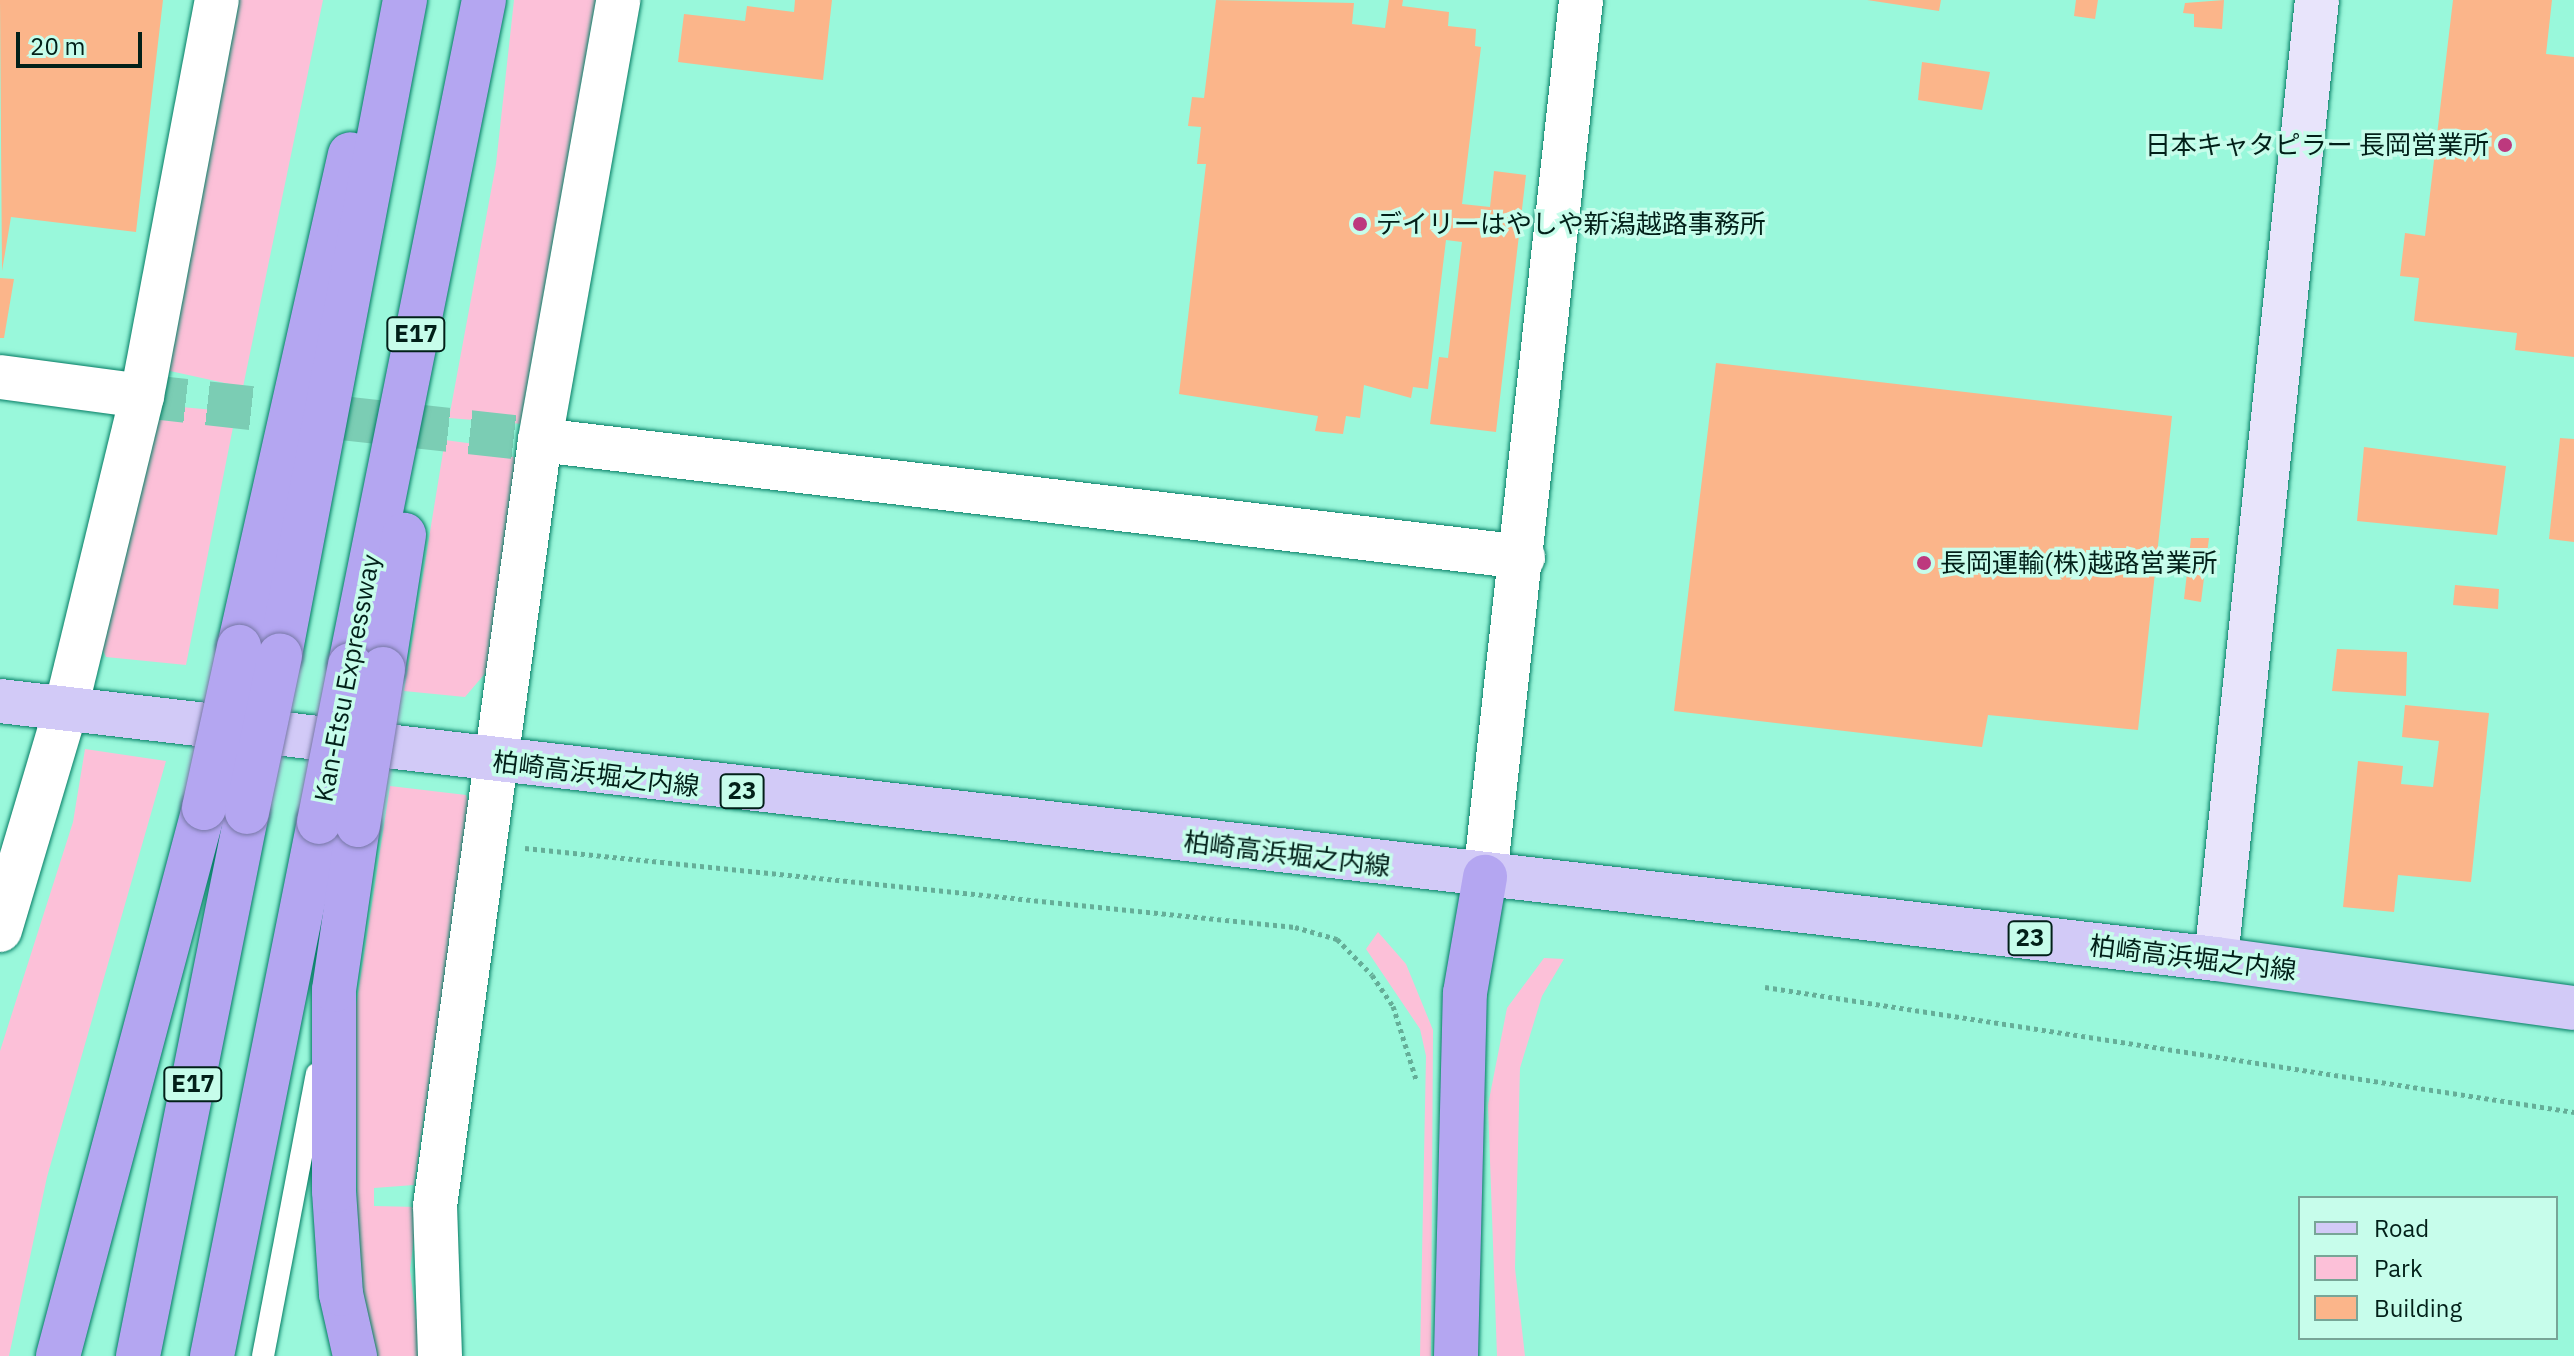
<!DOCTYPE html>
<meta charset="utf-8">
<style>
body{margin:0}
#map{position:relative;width:2574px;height:1356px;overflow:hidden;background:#99f8db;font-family:"IBM Plex Sans","Noto Sans JP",sans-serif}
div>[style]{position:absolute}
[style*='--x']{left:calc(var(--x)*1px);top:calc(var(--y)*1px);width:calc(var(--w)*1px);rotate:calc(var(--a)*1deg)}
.green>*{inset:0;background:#fcc0d8}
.building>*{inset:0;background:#fbb58a}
.street-tunnel>*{height:44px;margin-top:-22px;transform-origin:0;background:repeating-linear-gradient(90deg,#7bcdb4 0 44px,transparent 0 66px)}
.path>*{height:5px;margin-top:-2.5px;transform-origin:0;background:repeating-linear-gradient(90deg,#65ae98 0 4px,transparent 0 8px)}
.roads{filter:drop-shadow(0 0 2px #047c64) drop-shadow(0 0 2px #047c64)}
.lane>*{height:22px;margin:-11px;padding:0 11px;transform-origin:11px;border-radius:11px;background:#fff}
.street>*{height:44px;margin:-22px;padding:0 22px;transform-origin:22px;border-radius:22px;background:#fff}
.secondary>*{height:44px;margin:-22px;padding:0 22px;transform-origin:22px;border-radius:22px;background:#e8e4fb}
.primary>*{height:44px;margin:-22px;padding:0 22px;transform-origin:22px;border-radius:22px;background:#d2caf7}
.highway>*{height:44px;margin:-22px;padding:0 22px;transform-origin:22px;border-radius:22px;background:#b4a6f1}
.bridges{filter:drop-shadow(0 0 2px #7677a5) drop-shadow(0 0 2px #7677a5)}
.highway-bridge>*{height:44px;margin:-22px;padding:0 22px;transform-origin:22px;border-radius:22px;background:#b4a6f1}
.dots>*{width:22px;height:22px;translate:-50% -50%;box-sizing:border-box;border:4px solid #c7fdeb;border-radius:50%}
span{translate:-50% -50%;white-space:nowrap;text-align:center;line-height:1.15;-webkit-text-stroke:7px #c7fdeb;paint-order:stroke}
.shield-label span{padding:2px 6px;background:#c7fdeb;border:2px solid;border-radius:6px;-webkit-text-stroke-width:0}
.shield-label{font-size:24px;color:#022019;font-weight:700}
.poi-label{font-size:26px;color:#022019}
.right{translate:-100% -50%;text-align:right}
.left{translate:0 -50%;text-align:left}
.street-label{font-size:26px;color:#022019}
.legend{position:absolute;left:2298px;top:1196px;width:260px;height:144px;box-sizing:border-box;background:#c7fdeb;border:2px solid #78a597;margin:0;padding:10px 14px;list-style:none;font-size:24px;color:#022019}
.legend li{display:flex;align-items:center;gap:16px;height:40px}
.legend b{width:40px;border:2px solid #78a597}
.scale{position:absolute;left:16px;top:32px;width:126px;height:36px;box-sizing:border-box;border:4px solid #022019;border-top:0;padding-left:10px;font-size:24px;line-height:28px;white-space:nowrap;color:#022019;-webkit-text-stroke:6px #c7fdeb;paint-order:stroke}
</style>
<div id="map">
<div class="green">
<div style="clip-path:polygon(236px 0,323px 0,243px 387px,170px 371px,158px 355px)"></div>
<div style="clip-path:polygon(514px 0,596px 0,522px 424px,449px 418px,496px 164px)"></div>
<div style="clip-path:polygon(181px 407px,236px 412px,186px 665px,106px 657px,98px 640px,143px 430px)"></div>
<div style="clip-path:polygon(445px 440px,504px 448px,522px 466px,494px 663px,465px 697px,404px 691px)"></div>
<div style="clip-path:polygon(85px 749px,166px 761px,47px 1177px,9px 1356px,0 1356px,0 1051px,73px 822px)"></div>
<div style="clip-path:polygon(390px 786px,466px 795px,470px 808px,414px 1185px,374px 1188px,374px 1206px,418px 1207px,410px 1270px,421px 1356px,374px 1356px,358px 1277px,355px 1013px)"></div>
<div style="clip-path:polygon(1378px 932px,1406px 964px,1433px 1030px,1431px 1356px,1420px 1356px,1426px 1056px,1420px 1029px,1366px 949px)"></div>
<div style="clip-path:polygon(1544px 958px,1564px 959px,1542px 996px,1520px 1068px,1515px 1268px,1525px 1356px,1497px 1356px,1488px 1105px,1507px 1008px)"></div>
</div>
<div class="building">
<div style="clip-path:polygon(0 0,163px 0,136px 232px,11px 217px,2px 271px)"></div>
<div style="clip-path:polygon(795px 0,832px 0,823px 80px,678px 62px,684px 14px,745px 21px,747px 6px,794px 12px)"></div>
<div style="clip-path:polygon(1216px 0,1354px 3px,1352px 24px,1385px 28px,1389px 0,1403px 0,1402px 6px,1449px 12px,1448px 26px,1476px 29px,1475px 46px,1481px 47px,1462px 204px,1490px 207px,1494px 171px,1526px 175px,1496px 432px,1430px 424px,1439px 357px,1448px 358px,1462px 242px,1446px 240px,1428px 389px,1413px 387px,1411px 398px,1364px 385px,1360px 418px,1346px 416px,1343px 434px,1315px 431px,1318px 416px,1179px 394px,1206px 164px,1197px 164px,1201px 127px,1188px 126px,1192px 97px,1204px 98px)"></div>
<div style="clip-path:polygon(1867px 0,1941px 0,1939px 11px)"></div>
<div style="clip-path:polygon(2076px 0,2098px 0,2095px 19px,2074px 16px)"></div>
<div style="clip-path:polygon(2224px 0,2222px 29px,2194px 27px,2194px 14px,2183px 13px,2185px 3px)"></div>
<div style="clip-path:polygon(2453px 0,2552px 0,2546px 54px,2574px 57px,2574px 357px,2515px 350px,2517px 333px,2414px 321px,2419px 278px,2400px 276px,2405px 233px,2425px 236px)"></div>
<div style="clip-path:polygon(1922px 62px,1990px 72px,1982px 110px,1918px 100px)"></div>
<div style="clip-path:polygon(0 278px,14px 279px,4px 338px,0 338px)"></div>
<div style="clip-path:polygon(1716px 363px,2172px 416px,2138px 730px,1988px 715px,1982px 747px,1674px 711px)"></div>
<div style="clip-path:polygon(2560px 438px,2574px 439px,2574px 542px,2549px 539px)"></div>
<div style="clip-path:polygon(2364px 447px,2506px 466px,2497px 535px,2357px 521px)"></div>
<div style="clip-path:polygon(2191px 538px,2209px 538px,2201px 602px,2184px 599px)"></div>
<div style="clip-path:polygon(2455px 585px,2499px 589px,2498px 609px,2453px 605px)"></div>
<div style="clip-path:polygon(2337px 649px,2407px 652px,2406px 696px,2332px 691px)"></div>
<div style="clip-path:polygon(2405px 705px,2489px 713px,2471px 882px,2398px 875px,2394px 912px,2343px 907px,2358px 761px,2403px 766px,2401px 784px,2433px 787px,2439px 741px,2402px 737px)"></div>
</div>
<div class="street-tunnel">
<div style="--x:142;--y:396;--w:400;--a:6.3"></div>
</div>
<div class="path">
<div style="--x:525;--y:848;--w:774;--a:5.86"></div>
<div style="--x:1295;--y:927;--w:44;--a:15.9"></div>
<div style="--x:1337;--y:939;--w:50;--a:45.8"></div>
<div style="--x:1372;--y:975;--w:37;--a:56"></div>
<div style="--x:1393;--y:1006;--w:77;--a:72.5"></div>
<div style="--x:1765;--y:987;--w:819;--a:8.78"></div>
</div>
<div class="roads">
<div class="lane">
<div style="--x:263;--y:1356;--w:287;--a:-79.2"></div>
</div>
<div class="street">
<div style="--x:0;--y:377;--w:143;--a:7.6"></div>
<div style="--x:540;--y:440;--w:990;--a:6.79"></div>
<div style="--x:1485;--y:877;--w:882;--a:-83.75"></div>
<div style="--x:0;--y:930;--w:232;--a:-73.4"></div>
<div style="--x:66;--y:708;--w:321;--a:-76.3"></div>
<div style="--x:142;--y:396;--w:403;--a:-79.3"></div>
<div style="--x:440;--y:1356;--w:150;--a:-91.9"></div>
<div style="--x:435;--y:1206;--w:773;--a:-82.19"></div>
<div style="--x:540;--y:440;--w:447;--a:-79.9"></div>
</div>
<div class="secondary">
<div style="--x:2216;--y:959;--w:964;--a:-83.99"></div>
</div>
<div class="primary">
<div style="--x:0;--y:701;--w:2231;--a:6.64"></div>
<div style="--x:2216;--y:959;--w:361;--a:7.8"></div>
</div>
<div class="highway">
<div style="--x:239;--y:647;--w:505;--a:-77.31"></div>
<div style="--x:280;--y:655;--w:667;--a:-79.2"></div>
<div style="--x:350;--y:665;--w:678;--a:-78.61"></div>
<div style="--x:383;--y:669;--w:136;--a:-81.1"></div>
<div style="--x:58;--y:1356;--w:567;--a:-75.08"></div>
<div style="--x:138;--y:1356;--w:555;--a:-78.67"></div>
<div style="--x:212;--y:1356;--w:545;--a:-78.67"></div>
<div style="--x:355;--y:1356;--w:64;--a:-102.7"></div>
<div style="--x:341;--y:1294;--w:103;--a:-93.9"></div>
<div style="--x:334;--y:1191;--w:201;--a:-90"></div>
<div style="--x:334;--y:990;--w:167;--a:-81.7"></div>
<div style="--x:1456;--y:1356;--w:363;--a:-88.6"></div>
<div style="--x:1465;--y:993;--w:118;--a:-80.2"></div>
</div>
</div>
<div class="bridges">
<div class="highway-bridge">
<div style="--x:204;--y:808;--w:165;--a:-77.7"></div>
<div style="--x:247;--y:812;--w:160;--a:-78.1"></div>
<div style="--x:319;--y:822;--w:160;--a:-78.8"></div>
<div style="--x:358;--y:825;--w:158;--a:-80.9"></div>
</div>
</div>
<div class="dots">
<div style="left:2505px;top:145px;background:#bd397e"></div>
<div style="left:1360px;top:224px;background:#bd397e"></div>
<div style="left:1924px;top:563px;background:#bd397e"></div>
</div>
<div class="shield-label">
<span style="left:416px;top:334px">E17</span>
<span style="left:742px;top:791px">23</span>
<span style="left:2030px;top:938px">23</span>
<span style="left:193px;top:1084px">E17</span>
</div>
<div class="poi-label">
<span class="right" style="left:2489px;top:145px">日本キャタピラー 長岡営業所</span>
<span class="left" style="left:1376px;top:224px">デイリーはやしや新潟越路事務所</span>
<span class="left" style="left:1940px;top:563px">長岡運輸(株)越路営業所</span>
</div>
<div class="street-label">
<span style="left:347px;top:678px;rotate:-79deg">Kan-Etsu Expressway</span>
<span style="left:596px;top:774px;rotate:7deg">柏崎高浜堀之内線</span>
<span style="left:1287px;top:854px;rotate:7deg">柏崎高浜堀之内線</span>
<span style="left:2193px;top:958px;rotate:7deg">柏崎高浜堀之内線</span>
</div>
<ul class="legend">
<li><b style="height:10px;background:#d2caf7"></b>Road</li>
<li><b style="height:22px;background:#fcc0d8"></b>Park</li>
<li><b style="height:22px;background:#fbb58a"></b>Building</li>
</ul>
<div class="scale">20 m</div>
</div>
